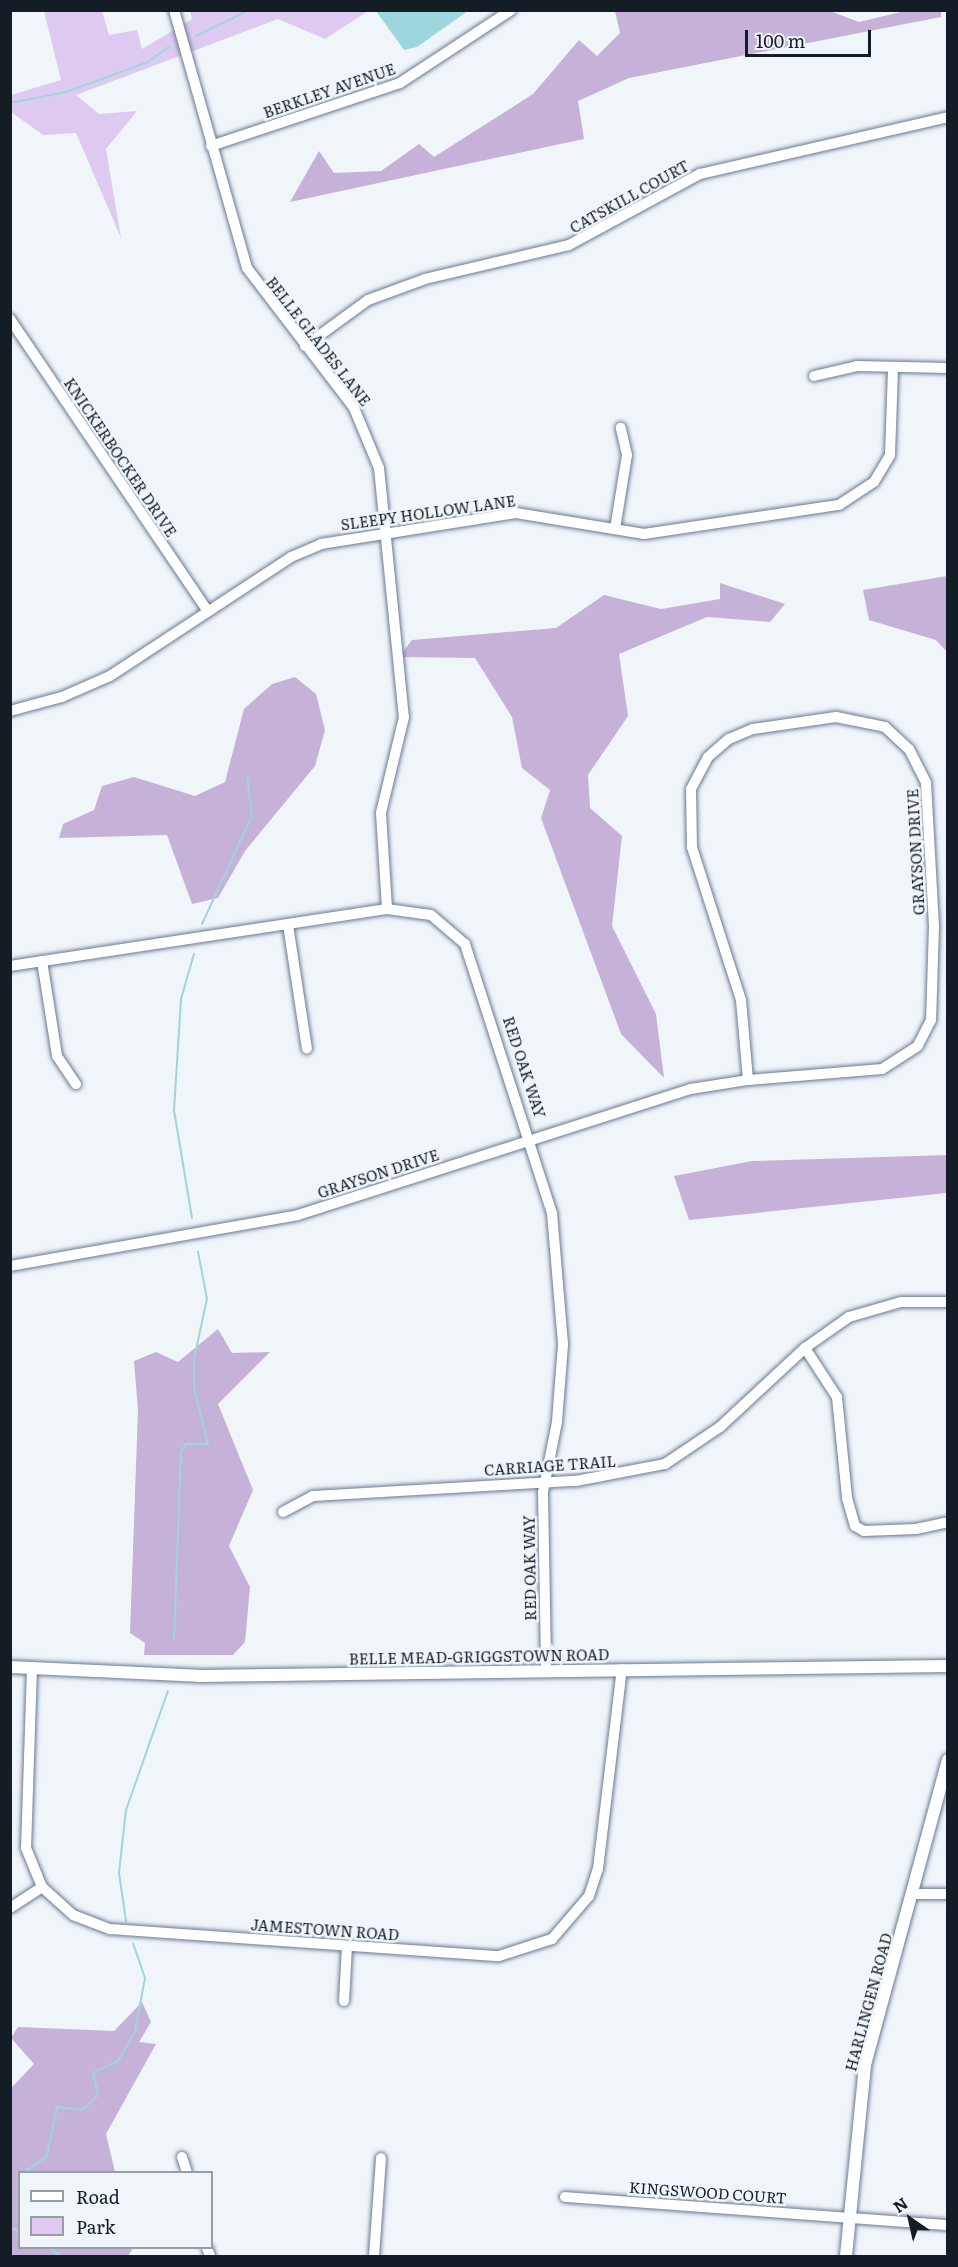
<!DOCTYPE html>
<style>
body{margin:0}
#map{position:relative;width:958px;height:2267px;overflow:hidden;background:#f0f5fa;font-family:Literata,serif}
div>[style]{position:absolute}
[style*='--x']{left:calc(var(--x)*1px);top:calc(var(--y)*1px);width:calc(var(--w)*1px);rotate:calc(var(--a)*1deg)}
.green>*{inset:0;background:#decaf0}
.forest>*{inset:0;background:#c6b2d9}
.water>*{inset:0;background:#9dd6dc}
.stream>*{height:2px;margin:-1px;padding:0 1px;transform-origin:1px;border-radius:1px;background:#9dd6dc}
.roads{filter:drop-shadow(0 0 2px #677a93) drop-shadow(0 0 2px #677a93)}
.minor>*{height:10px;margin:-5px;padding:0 5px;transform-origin:5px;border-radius:5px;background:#fff}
.tertiary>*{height:12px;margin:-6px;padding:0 6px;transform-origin:6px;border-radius:6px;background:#fff}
span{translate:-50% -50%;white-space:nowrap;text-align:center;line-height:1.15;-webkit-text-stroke:5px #f0f5fa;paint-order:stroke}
.street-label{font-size:15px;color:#141c26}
.frame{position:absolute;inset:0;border:12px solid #141c26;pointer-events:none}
.legend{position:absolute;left:18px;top:2171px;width:195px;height:78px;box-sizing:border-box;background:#f0f5fa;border:2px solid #989ea5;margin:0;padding:8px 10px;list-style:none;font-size:18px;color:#141c26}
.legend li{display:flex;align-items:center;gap:12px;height:30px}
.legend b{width:30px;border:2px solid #989ea5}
.north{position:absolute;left:880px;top:2189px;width:60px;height:60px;-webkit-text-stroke:4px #f0f5fa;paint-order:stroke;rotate:326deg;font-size:16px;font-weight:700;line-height:24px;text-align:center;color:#141c26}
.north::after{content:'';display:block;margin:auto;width:21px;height:27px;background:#141c26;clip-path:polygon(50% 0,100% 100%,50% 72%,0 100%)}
.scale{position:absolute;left:745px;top:30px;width:126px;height:27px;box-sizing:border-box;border:3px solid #141c26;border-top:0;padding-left:8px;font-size:18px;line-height:21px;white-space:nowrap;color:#141c26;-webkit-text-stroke:4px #f0f5fa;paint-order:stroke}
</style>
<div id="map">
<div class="green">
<div style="clip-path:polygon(44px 11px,102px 11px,109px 35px,137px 30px,142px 49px,192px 19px,190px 11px,368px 11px,325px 39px,278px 19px,76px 95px,99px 114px,137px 111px,106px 149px,121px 238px,76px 133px,43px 135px,11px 112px,11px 95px,61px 80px)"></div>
</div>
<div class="forest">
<div style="clip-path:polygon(615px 11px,830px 11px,859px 22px,905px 11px,941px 11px,941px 17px,629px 78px,578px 101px,584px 139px,290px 202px,319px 151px,334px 173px,381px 171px,419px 144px,434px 157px,533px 94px,579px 40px,597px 56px,620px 33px)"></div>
<div style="clip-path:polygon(947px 576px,947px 652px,936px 640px,869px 620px,863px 590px)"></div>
<div style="clip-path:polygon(720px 583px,785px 604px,770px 622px,707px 617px,619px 654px,628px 716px,588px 775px,590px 808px,622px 836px,612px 926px,656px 1014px,664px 1078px,621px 1034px,541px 818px,550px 790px,522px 768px,512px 717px,475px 658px,399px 657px,412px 640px,556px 628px,604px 595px,661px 609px,720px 599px)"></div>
<div style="clip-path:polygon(295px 677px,316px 694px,325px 730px,315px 766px,245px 851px,218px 898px,192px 904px,167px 835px,59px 838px,63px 824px,94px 810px,102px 786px,134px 777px,195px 796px,225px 782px,244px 709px,272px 684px)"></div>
<div style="clip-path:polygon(947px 1155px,947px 1193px,689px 1220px,674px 1176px,752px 1161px)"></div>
<div style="clip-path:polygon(218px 1329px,232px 1353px,270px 1352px,218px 1404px,253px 1490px,229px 1546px,250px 1587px,245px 1642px,233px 1655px,144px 1655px,145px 1643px,130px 1633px,138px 1410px,134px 1361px,156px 1352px,178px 1362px)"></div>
<div style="clip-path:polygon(142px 2002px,151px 2022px,139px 2042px,156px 2044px,106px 2134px,115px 2172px,20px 2172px,20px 2248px,133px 2248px,128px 2256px,11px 2256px,11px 2088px,34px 2064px,11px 2038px,18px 2027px,114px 2031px)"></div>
</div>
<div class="water">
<div style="clip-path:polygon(376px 11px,468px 11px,417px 47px,404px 50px)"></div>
</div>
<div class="stream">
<div style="--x:196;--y:36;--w:59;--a:-26.1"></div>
<div style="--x:10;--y:103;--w:57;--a:-11.1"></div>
<div style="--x:66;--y:92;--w:87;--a:-20.1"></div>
<div style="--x:148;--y:62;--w:27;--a:-36"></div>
<div style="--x:202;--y:924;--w:119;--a:-65.2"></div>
<div style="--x:252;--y:816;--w:38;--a:-97"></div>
<div style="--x:192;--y:1218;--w:109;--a:-99.5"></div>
<div style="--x:174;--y:1110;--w:111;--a:-86.4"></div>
<div style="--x:181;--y:999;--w:47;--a:-73.9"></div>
<div style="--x:174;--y:1640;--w:188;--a:-87.9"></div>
<div style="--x:181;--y:1452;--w:9;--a:-58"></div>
<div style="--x:186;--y:1444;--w:22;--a:0"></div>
<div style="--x:208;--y:1444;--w:58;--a:-104"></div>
<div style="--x:194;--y:1388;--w:29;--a:-90"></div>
<div style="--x:194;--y:1359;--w:61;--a:-77.8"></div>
<div style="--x:207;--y:1299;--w:48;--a:-100.8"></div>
<div style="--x:126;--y:1921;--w:49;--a:-98.3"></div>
<div style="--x:119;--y:1873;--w:63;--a:-83.7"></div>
<div style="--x:126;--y:1810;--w:126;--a:-70.6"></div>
<div style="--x:25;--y:2172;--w:27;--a:-36"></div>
<div style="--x:47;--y:2156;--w:50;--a:-78.5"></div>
<div style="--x:57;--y:2107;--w:24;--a:7"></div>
<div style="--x:81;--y:2110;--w:10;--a:-37"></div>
<div style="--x:89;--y:2104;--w:13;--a:-45"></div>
<div style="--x:98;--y:2095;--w:23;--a:-103"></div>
<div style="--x:93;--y:2073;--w:28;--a:-26"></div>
<div style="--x:118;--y:2061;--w:34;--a:-60"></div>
<div style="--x:135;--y:2031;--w:54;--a:-79.3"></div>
<div style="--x:145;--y:1978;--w:36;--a:-109"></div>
<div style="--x:10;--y:2227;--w:11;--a:27"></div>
<div style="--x:49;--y:2248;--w:14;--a:34"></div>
</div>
<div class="roads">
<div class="minor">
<div style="--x:174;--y:10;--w:268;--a:74.2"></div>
<div style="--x:247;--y:268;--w:176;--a:52.6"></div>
<div style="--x:354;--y:408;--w:65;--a:67.4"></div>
<div style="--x:379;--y:468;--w:250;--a:84.3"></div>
<div style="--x:404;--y:717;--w:99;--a:103.5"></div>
<div style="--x:381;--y:813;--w:96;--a:86.4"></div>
<div style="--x:211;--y:146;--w:199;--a:-18.4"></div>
<div style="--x:400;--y:83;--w:133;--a:-33.3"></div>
<div style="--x:10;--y:319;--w:353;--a:55.9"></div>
<div style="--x:305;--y:346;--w:78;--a:-36.1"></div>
<div style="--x:368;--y:300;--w:61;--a:-20.2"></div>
<div style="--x:425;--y:279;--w:148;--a:-13.3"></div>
<div style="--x:569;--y:245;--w:149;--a:-28.5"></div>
<div style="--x:700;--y:174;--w:254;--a:-12.9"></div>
<div style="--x:814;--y:376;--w:44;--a:-13.1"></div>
<div style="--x:857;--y:366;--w:91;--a:1.3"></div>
<div style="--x:615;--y:529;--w:75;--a:-80.8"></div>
<div style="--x:627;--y:455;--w:28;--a:-103"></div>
<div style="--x:10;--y:711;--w:54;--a:-15.1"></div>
<div style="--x:62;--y:697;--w:52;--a:-23.6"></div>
<div style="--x:110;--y:676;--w:217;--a:-33.3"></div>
<div style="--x:291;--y:557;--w:33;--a:-23"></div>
<div style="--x:321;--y:544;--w:197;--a:-9"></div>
<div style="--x:516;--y:513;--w:130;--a:9.3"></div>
<div style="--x:644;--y:534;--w:197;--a:-8.5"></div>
<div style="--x:839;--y:505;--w:42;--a:-33.3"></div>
<div style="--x:874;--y:482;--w:31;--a:-59"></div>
<div style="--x:890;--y:455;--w:85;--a:-88"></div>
<div style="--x:836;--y:717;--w:50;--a:11.5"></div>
<div style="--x:885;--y:727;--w:33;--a:43"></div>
<div style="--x:909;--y:749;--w:38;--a:63"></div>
<div style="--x:926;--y:783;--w:143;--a:86.8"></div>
<div style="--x:934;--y:926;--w:94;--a:91.8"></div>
<div style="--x:931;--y:1020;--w:29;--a:117"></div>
<div style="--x:918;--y:1046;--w:43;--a:147.4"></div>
<div style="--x:882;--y:1069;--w:134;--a:175.3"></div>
<div style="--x:748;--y:1080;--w:80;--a:-95"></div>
<div style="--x:741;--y:1000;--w:161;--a:-107.8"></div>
<div style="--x:692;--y:847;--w:58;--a:-91"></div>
<div style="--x:691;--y:789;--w:36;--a:-62"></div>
<div style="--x:708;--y:757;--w:28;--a:-41"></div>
<div style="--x:729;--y:739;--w:26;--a:-23"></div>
<div style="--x:753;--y:729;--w:84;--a:-8.2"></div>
<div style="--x:288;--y:925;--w:125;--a:81.3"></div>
<div style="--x:42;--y:961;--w:96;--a:81"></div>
<div style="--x:57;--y:1056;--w:34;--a:56"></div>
<div style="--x:10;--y:966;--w:381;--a:-8.6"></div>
<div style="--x:387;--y:909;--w:44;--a:7.8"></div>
<div style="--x:431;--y:915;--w:45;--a:40.5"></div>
<div style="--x:465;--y:944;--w:283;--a:72.1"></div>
<div style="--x:552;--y:1213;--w:132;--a:85.2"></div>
<div style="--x:563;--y:1345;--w:77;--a:94.5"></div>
<div style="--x:557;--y:1422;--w:71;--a:101.3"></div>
<div style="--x:543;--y:1492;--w:178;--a:89"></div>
<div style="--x:10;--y:1266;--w:292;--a:-10"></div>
<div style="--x:298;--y:1215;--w:413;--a:-17.8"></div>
<div style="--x:691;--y:1089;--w:58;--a:-9"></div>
<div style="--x:805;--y:1348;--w:59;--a:56.9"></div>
<div style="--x:837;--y:1397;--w:101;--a:84.3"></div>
<div style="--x:847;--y:1498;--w:29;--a:74"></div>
<div style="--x:855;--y:1526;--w:10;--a:29"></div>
<div style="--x:864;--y:1531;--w:52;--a:-2.2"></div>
<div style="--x:916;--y:1529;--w:33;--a:-12"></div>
<div style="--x:283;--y:1512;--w:34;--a:-28"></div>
<div style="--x:313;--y:1496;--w:263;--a:-3.3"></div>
<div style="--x:576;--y:1481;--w:91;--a:-10.8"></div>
<div style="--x:665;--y:1464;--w:66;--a:-33.9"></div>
<div style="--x:720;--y:1427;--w:116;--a:-42.9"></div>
<div style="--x:805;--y:1348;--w:54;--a:-35.2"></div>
<div style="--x:849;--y:1317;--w:54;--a:-16.1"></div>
<div style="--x:901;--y:1302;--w:47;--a:0"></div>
<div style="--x:32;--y:1668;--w:180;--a:91.9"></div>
<div style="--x:26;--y:1848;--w:42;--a:67.7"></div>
<div style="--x:42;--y:1887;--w:42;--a:42.1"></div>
<div style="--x:73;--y:1915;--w:40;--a:21"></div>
<div style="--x:110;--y:1929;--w:390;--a:4"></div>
<div style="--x:499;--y:1956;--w:56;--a:-17.8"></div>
<div style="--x:552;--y:1939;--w:57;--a:-49.3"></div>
<div style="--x:589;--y:1896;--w:28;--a:-72"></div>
<div style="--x:598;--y:1869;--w:201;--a:-83.2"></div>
<div style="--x:912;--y:1894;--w:36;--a:0"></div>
<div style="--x:10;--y:1908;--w:38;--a:-33"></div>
<div style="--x:344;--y:2001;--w:55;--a:-86.9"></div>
<div style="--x:182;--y:2157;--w:16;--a:72"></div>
<div style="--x:565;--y:2197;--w:384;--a:4.2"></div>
<div style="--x:207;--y:2248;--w:9;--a:69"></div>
<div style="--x:374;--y:2256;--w:98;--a:-85.9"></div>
</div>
<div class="tertiary">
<div style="--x:10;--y:1667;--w:188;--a:2.7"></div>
<div style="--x:198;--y:1676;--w:750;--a:-0.76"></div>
<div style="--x:846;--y:2256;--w:192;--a:-84.3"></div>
<div style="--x:865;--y:2065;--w:316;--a:-74.8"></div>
</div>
</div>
<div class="street-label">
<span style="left:329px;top:90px;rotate:-19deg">BERKLEY AVENUE</span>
<span style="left:629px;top:196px;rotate:-29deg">CATSKILL COURT</span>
<span style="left:319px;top:341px;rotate:52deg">BELLE GLADES LANE</span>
<span style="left:121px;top:457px;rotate:56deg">KNICKERBOCKER DRIVE</span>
<span style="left:428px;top:512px;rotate:-8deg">SLEEPY HOLLOW LANE</span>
<span style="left:915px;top:852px;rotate:-93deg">GRAYSON DRIVE</span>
<span style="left:525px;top:1067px;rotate:72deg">RED OAK WAY</span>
<span style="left:378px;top:1173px;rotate:-18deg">GRAYSON DRIVE</span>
<span style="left:550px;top:1465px;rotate:-4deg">CARRIAGE TRAIL</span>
<span style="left:529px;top:1568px;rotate:-91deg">RED OAK WAY</span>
<span style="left:479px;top:1656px;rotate:-1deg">BELLE MEAD-GRIGGSTOWN ROAD</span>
<span style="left:325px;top:1929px;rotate:4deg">JAMESTOWN ROAD</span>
<span style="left:868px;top:2002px;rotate:-75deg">HARLINGEN ROAD</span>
<span style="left:708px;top:2192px;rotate:4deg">KINGSWOOD COURT</span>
</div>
<div class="frame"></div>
<ul class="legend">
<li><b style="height:8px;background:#fff"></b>Road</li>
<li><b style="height:16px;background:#decaf0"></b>Park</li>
</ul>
<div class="north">N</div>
<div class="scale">100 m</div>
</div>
